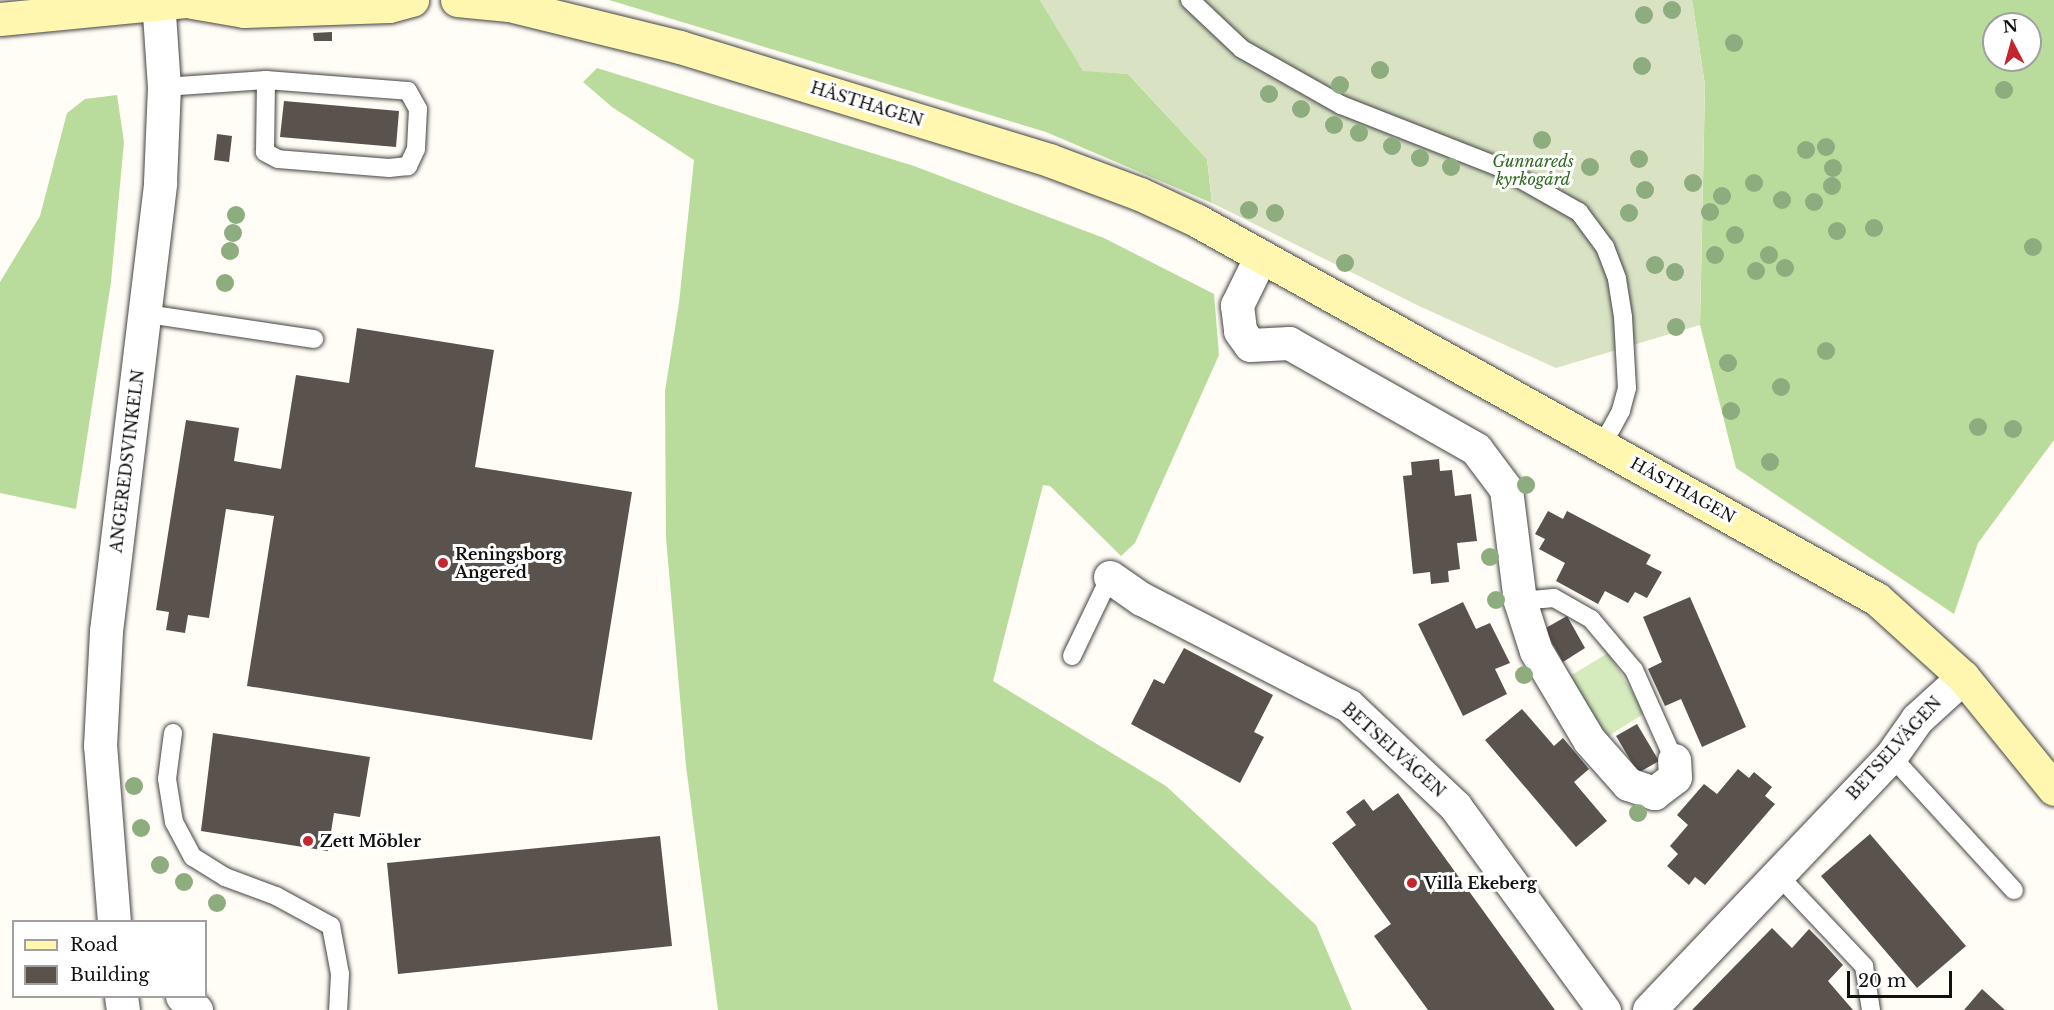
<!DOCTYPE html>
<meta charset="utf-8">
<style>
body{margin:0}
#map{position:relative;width:2054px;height:1010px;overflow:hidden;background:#fffdf5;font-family:"Libre Baskerville",serif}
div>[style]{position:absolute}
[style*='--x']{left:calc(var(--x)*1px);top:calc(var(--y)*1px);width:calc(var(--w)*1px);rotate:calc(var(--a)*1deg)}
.green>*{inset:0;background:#d5ebbd}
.forest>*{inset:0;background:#b9dc9c}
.cemetery>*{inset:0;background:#d9e3c4}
.building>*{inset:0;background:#5a524d}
.roads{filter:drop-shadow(0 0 2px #444) drop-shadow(0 0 2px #444)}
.lane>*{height:18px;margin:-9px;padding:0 9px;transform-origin:9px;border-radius:9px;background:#fff}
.street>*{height:33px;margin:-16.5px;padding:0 16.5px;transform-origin:16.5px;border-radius:16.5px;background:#fff}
.secondary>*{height:33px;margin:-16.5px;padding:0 16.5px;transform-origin:16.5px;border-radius:16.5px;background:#fff6b0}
.trees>*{width:18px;height:18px;margin:-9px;border-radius:50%;background:#8dad7f}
.dots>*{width:16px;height:16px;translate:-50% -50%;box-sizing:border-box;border:3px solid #fff;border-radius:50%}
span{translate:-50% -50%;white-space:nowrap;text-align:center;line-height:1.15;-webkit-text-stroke:6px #fff;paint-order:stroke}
.street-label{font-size:16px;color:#111}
.park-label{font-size:16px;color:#2f6b1f;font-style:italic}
.poi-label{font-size:16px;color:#111;font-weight:700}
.left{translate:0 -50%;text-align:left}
.legend{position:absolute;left:12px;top:920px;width:195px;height:78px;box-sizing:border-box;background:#fff;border:2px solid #a0a0a0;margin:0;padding:8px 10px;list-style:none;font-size:18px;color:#111}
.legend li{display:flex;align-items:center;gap:12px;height:30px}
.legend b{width:30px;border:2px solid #a0a0a0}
.north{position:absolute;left:1982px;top:12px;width:60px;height:60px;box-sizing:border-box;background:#fff;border:2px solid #a0a0a0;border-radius:50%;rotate:354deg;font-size:16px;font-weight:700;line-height:24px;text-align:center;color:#111}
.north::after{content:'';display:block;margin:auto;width:21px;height:27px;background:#c4262e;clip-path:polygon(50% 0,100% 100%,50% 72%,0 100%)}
.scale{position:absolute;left:1847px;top:971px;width:105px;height:27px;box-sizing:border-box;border:3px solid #111;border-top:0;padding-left:8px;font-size:18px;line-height:21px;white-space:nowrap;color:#111;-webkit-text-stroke:4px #fff;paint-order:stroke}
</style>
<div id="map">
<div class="green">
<div style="clip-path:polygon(1608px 653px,1645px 713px,1602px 740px,1565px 679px)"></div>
</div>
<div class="forest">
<div style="clip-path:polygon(609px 0,1040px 0,1083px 70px,1128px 74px,1207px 159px,1212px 203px,1046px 132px)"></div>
<div style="clip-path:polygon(evenodd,1692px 0,2054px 0,2054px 440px,1978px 543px,1954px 614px,1736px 468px,1700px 325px,1705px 85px,1692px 0,1994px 24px,2030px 24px,2030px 60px,1994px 60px,1994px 24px)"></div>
<div style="clip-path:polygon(597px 68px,914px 166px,1104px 238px,1214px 294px,1219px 355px,1135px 543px,1121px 556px,1050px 486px,1043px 485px,993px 681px,1166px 786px,1316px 925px,1352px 1010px,718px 1010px,686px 766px,666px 538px,665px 391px,679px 303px,694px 160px,612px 107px,583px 82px)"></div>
<div style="clip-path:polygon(117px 95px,124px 142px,111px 282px,76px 509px,0 493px,0 282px,40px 216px,67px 113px,85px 99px)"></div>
</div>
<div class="cemetery">
<div style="clip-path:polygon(1040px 0,1692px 0,1705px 85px,1700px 325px,1556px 368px,1419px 306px,1212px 203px,1207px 159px,1128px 74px,1083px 71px)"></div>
</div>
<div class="building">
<div style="clip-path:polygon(332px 32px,332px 41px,314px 41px,313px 33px)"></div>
<div style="clip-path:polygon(284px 101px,399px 111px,396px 147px,280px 137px)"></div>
<div style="clip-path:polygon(217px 134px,232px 136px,229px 162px,214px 160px)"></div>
<div style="clip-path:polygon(357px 328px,494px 350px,475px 467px,632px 492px,592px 740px,247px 686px,274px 516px,226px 509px,209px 618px,188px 615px,185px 633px,166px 630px,169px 612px,156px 610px,186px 420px,239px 428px,234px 461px,281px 469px,296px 375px,349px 383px)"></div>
<div style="clip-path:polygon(1439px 459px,1440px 471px,1452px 470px,1455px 496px,1471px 494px,1477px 541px,1457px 543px,1460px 569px,1448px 571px,1449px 582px,1431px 584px,1430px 572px,1413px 574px,1403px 476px,1412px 475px,1411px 462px)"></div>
<div style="clip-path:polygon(1548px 511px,1563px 519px,1567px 511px,1651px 555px,1646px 564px,1662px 572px,1647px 598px,1635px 592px,1628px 603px,1605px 591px,1598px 604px,1556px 581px,1565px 563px,1539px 549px,1545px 539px,1535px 534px)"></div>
<div style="clip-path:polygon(1690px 597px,1746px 727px,1702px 747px,1681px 699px,1665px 706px,1648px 669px,1662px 662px,1643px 617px)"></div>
<div style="clip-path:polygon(1463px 602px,1476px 629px,1490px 623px,1510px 663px,1495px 669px,1507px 694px,1463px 716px,1418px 624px)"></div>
<div style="clip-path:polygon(1567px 616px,1585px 648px,1563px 662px,1544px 629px)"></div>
<div style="clip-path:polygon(1184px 648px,1273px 695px,1254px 732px,1264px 737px,1240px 783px,1131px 724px,1154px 679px,1164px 684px)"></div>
<div style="clip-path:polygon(1522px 709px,1554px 746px,1563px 738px,1589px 769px,1574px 782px,1607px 821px,1576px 847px,1485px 740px)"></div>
<div style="clip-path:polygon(1637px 724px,1659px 761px,1638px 773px,1616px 736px)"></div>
<div style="clip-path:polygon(213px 733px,370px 757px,360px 817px,334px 813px,328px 851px,201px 831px)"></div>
<div style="clip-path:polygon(1738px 769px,1749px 778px,1754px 772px,1772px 787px,1765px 796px,1775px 804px,1705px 885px,1695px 877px,1689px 885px,1667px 866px,1678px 854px,1670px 846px,1688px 825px,1677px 815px,1704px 784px,1717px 794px)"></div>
<div style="clip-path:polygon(1398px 793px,1555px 1010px,1428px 1010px,1374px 936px,1391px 924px,1332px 843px,1356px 825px,1346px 812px,1364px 799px,1373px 811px)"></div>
<div style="clip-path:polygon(1870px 834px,1966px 946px,1917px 988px,1821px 876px)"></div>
<div style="clip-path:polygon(660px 836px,672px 946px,398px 974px,387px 863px)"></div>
<div style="clip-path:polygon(1772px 928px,1792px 948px,1809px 929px,1822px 942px,1843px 965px,1828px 981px,1853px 1010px,1692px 1010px)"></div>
<div style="clip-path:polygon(1982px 989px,2005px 1010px,1964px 1010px)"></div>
</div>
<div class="roads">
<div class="lane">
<div style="--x:1190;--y:0;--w:71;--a:43.3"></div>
<div style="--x:1242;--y:49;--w:114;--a:29.5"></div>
<div style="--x:1341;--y:105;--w:170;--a:21.4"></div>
<div style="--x:1499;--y:167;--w:92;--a:29.4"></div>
<div style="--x:1579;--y:212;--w:44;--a:53.4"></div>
<div style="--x:1605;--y:247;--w:34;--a:69"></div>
<div style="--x:1617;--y:279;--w:38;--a:81"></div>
<div style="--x:1623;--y:317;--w:71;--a:86.8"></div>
<div style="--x:1627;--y:388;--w:24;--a:105"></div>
<div style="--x:1621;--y:411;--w:39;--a:119"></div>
<div style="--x:164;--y:87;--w:102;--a:-3.9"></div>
<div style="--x:266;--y:80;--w:142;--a:4.4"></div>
<div style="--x:408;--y:91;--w:21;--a:61"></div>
<div style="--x:418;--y:109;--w:40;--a:92.9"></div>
<div style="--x:416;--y:149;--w:19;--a:115"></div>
<div style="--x:408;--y:166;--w:19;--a:174"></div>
<div style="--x:389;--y:168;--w:111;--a:-175.4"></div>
<div style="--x:278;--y:159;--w:15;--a:-152"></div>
<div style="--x:265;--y:152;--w:72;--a:-89.2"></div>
<div style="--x:147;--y:314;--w:169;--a:8.5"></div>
<div style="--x:1520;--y:601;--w:34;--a:-5"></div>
<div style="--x:1554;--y:598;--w:43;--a:29.6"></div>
<div style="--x:1591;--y:619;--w:67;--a:49.9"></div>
<div style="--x:1634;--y:670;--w:98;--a:66"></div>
<div style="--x:1072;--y:656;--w:88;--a:-64.3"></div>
<div style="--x:173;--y:733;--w:46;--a:97.4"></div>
<div style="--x:167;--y:779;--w:44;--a:80.8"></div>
<div style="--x:174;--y:822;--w:40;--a:62"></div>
<div style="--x:193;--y:857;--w:38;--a:32"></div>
<div style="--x:225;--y:877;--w:54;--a:20.4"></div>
<div style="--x:276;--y:896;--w:63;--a:28.6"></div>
<div style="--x:331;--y:926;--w:49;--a:79.4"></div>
<div style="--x:340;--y:974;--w:36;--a:93"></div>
<div style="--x:1891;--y:756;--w:182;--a:47.5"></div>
<div style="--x:1777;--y:874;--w:127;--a:46.6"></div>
<div style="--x:1864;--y:966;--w:45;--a:81"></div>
</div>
<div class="street">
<div style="--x:1261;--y:256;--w:55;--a:116.1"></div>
<div style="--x:1237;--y:305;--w:26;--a:83"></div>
<div style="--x:1240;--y:331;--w:17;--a:54"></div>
<div style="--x:1250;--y:345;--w:39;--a:-3"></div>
<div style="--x:1289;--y:343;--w:215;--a:29.5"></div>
<div style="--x:1476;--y:449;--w:50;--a:53.1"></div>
<div style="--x:1506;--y:489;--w:113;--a:82.9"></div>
<div style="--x:1520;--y:601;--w:52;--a:72.3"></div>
<div style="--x:1536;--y:651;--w:104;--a:59.2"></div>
<div style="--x:1589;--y:740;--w:59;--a:48.4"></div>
<div style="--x:1628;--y:784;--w:28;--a:19"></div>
<div style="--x:1654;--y:793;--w:26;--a:-37"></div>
<div style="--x:1675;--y:777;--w:17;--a:-93"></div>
<div style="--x:1110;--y:577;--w:39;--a:35"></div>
<div style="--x:1142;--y:599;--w:233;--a:27.3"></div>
<div style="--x:1349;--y:706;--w:146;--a:43.3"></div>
<div style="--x:1455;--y:806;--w:253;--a:53.9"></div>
<div style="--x:114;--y:922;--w:177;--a:-94.5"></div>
<div style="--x:100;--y:746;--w:115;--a:-87"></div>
<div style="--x:106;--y:631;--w:452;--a:-83.1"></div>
<div style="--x:160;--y:182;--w:95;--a:-87.6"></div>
<div style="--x:164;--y:87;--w:87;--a:-93.9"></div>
<div style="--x:121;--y:996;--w:14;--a:82"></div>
<div style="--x:182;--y:996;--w:20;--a:45"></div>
<div style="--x:1649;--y:1010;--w:351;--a:-46.4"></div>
<div style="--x:1891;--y:756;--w:45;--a:-54.9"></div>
<div style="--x:1917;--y:719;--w:62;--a:-42.4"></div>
</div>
<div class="secondary">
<div style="--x:457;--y:0;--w:52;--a:5.5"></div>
<div style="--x:509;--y:5;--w:176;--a:13.8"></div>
<div style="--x:680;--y:47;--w:386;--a:17"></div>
<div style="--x:1049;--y:160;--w:97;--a:20.5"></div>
<div style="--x:1140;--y:194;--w:62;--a:24.9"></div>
<div style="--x:1196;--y:220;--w:779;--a:29.1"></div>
<div style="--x:1877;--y:599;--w:116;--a:42.2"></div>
<div style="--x:1963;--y:677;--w:144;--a:50.9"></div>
<div style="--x:192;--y:2;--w:53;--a:9.8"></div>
<div style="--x:244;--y:11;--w:145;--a:-2"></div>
<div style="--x:389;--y:6;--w:24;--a:-15"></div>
<div style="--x:0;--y:19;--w:199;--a:-5.5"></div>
</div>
</div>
<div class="trees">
<div style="left:1672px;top:10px"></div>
<div style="left:1644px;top:15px"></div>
<div style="left:1734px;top:43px"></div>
<div style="left:1642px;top:66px"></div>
<div style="left:1380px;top:70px"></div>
<div style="left:1340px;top:85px"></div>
<div style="left:2004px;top:90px"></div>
<div style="left:1269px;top:94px"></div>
<div style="left:1301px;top:109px"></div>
<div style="left:1334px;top:125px"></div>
<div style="left:1359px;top:133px"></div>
<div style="left:1542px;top:140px"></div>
<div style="left:1392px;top:146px"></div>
<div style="left:1826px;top:147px"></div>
<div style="left:1806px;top:150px"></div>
<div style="left:1420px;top:158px"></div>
<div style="left:1639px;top:159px"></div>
<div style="left:1451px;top:167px"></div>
<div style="left:1590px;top:167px"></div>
<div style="left:1833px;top:168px"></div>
<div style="left:1693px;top:183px"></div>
<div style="left:1754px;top:183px"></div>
<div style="left:1832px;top:186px"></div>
<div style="left:1645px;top:190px"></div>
<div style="left:1722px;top:196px"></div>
<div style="left:1782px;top:200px"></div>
<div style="left:1814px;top:202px"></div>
<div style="left:1249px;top:210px"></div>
<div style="left:1710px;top:212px"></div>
<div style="left:1275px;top:213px"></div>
<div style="left:1629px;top:213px"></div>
<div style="left:236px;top:215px"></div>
<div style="left:1874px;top:228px"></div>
<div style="left:1837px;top:231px"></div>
<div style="left:233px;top:233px"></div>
<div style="left:1735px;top:235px"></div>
<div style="left:2033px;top:247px"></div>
<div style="left:230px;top:251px"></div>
<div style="left:1715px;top:255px"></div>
<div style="left:1769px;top:255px"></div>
<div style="left:1345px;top:263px"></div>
<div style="left:1655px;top:265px"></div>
<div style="left:1785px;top:268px"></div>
<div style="left:1756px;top:271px"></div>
<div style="left:1675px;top:272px"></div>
<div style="left:225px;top:283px"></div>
<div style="left:1676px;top:327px"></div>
<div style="left:1826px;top:351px"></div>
<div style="left:1728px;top:363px"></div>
<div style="left:1781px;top:387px"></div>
<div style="left:1731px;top:411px"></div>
<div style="left:1978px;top:427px"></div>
<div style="left:2013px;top:429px"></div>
<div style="left:1770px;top:462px"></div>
<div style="left:1526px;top:485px"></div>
<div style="left:1490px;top:557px"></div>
<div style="left:1496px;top:600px"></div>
<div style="left:1524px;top:675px"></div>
<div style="left:134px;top:786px"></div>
<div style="left:1638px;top:813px"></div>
<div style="left:141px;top:828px"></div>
<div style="left:160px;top:865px"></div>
<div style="left:184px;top:882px"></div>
<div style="left:217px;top:903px"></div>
</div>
<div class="dots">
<div style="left:443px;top:563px;background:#c4262e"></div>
<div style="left:308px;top:841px;background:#c4262e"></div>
<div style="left:1412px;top:883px;background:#c4262e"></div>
</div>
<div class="street-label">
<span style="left:867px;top:104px;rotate:17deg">HÄSTHAGEN</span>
<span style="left:127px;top:461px;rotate:-83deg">ANGEREDSVINKELN</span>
<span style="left:1683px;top:490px;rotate:29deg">HÄSTHAGEN</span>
<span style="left:1894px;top:748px;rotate:-48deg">BETSELVÄGEN</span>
<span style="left:1394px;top:750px;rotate:42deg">BETSELVÄGEN</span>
</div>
<div class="park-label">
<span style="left:1533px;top:170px">Gunnareds<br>kyrkogård</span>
</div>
<div class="poi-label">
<span class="left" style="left:455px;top:563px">Reningsborg<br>Angered</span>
<span class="left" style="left:320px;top:841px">Zett Möbler</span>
<span class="left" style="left:1424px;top:883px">Villa Ekeberg</span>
</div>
<ul class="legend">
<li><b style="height:8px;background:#fff6b0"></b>Road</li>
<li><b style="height:16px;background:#5a524d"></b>Building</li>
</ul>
<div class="north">N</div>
<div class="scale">20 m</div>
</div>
